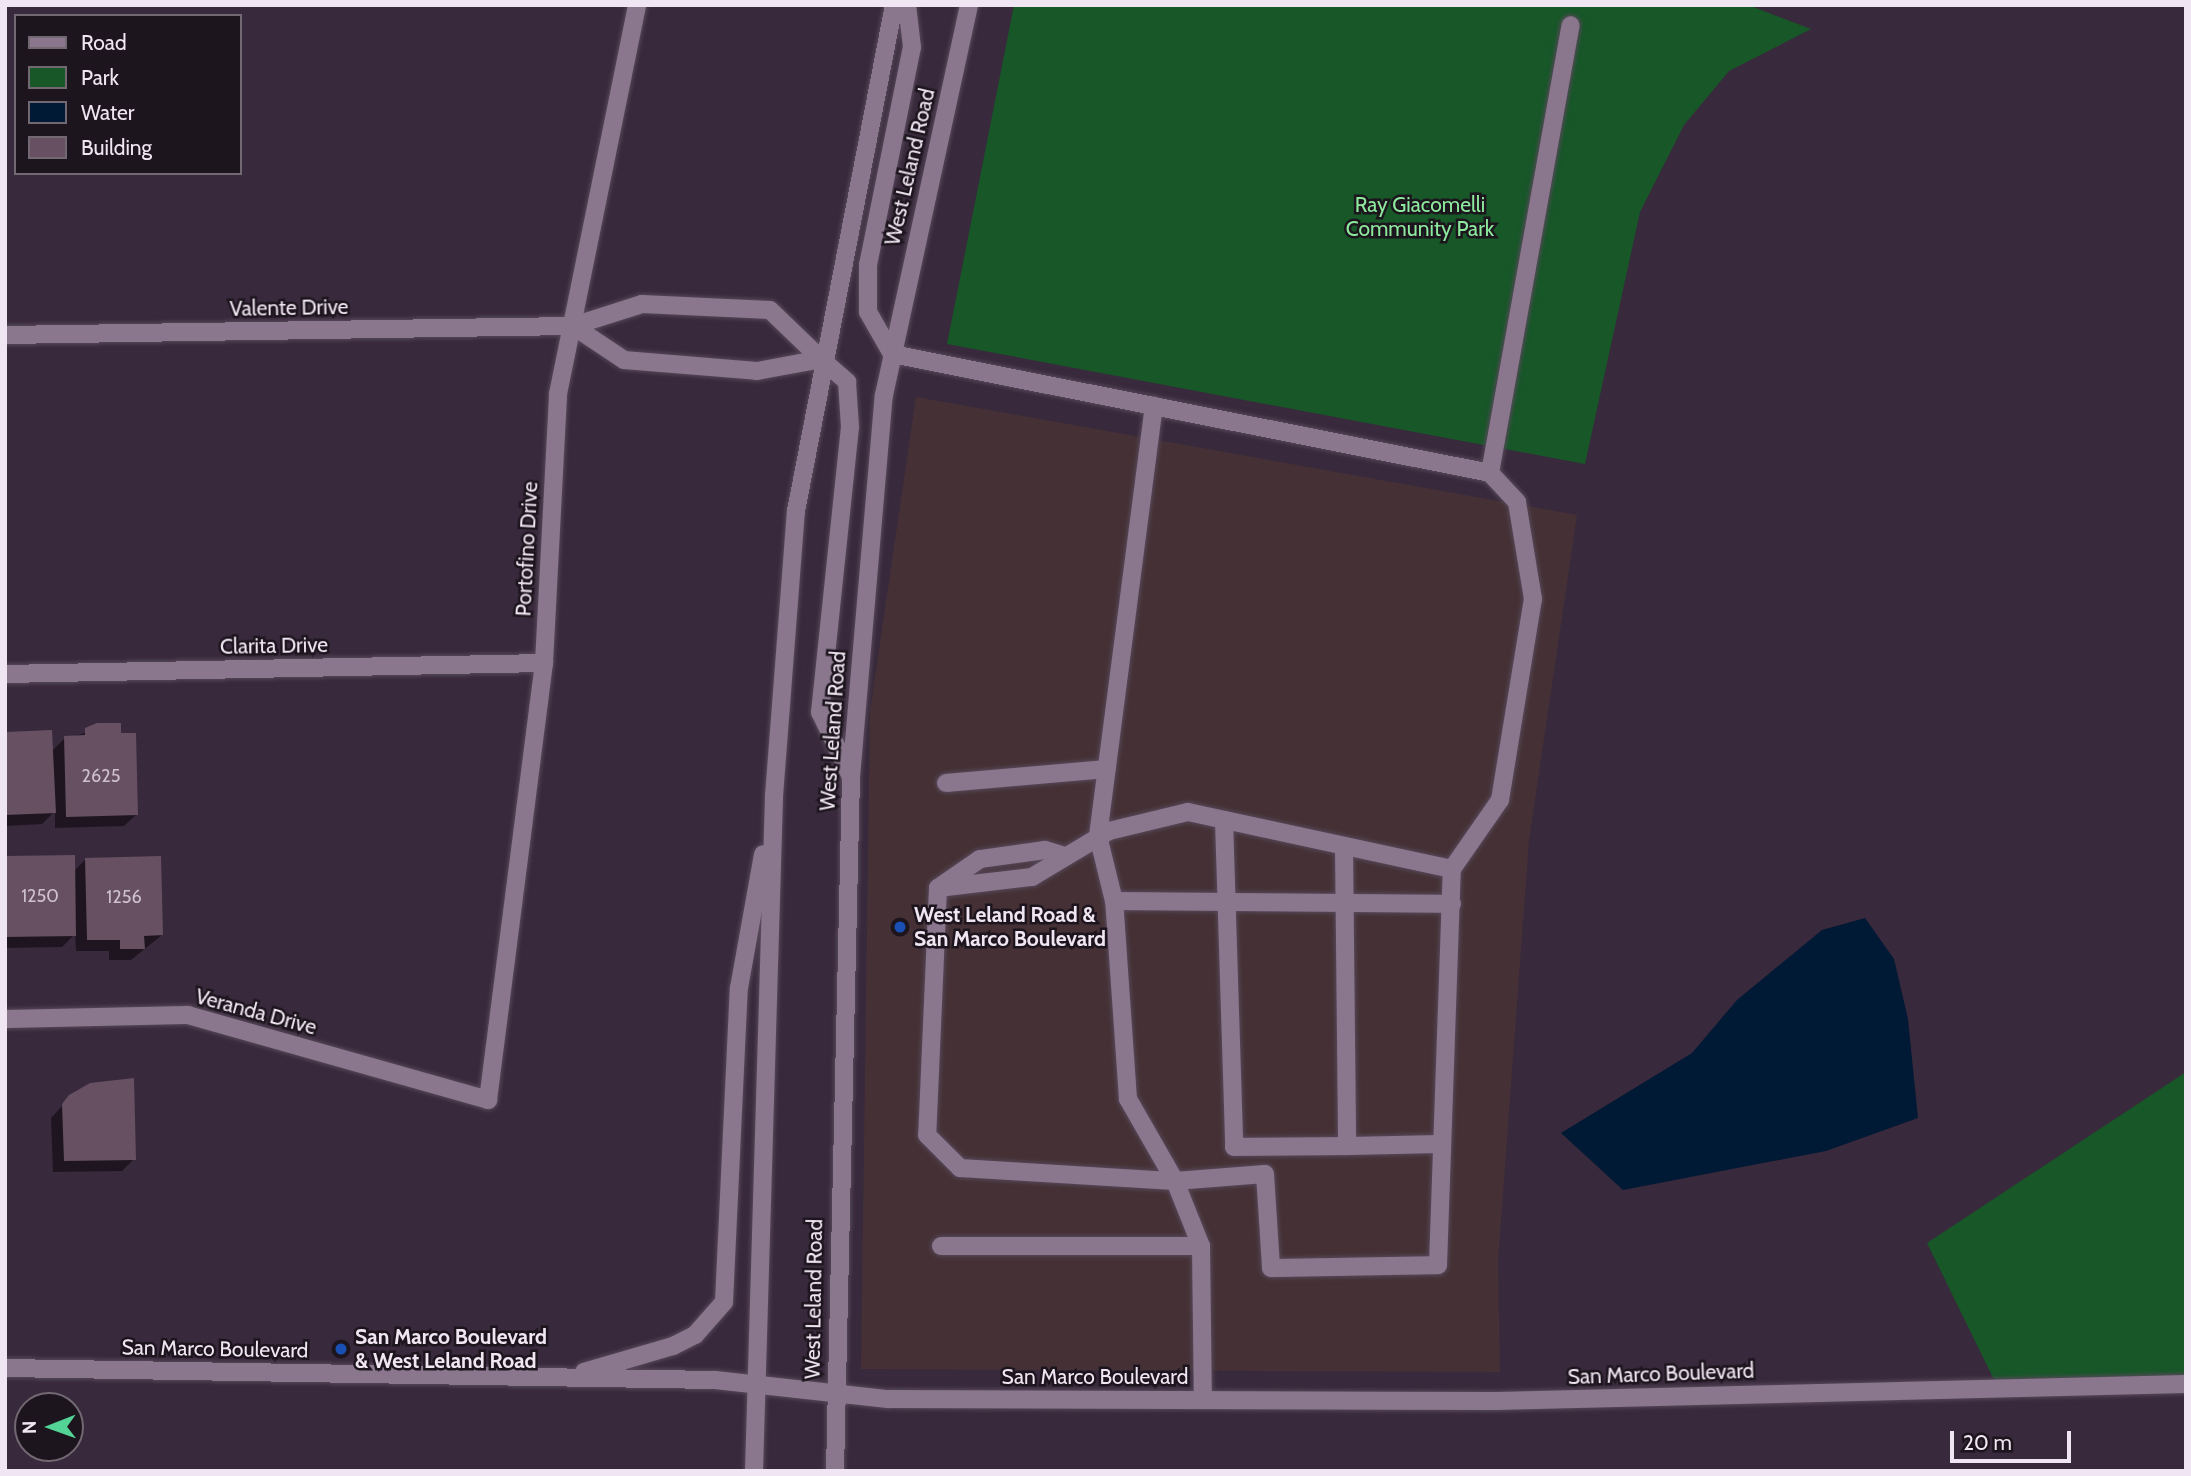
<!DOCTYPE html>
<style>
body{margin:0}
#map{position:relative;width:2191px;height:1476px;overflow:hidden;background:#39293c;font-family:Cabin,sans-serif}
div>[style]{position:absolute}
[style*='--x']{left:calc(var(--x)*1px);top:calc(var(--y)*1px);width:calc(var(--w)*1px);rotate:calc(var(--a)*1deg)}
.commercial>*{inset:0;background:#453135}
.green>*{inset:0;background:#175728}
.water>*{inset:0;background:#001935}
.shadow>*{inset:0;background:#0007}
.building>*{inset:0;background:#665062}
.roads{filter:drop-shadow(0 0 2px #564859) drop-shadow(0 0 2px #564859)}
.lane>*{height:18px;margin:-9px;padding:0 9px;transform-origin:9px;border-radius:9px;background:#8a778e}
.street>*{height:18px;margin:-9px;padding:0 9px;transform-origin:9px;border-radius:9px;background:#8a778e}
.secondary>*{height:18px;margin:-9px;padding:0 9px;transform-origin:9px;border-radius:9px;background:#8a778e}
.dots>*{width:19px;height:19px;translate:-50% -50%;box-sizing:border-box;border:4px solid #1c151d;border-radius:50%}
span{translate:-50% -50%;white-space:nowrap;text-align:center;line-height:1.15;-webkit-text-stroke:5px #1c151d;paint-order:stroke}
.number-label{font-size:18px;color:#cec0ce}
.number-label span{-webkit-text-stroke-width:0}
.street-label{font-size:21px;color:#f0e5f2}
.park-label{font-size:21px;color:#8de99d}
.poi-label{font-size:21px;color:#f0e5f2;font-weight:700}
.left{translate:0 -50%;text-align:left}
.frame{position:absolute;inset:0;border:7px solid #f0e5f2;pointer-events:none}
.legend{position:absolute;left:14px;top:14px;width:228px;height:161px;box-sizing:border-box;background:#1c151d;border:2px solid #716872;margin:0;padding:9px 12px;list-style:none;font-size:21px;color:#f0e5f2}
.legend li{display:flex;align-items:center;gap:14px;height:35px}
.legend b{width:35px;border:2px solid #716872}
.north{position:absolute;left:14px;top:1392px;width:70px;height:70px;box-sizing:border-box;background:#1c151d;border:2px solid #716872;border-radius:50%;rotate:269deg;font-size:19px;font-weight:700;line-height:28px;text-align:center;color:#f0e5f2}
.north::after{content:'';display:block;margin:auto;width:24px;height:32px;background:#53d396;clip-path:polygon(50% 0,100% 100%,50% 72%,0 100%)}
.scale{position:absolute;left:1950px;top:1431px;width:121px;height:32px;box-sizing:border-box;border:4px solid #f0e5f2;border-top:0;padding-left:9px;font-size:21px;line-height:24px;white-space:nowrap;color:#f0e5f2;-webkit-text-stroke:5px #1c151d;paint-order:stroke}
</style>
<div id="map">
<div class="commercial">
<div style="clip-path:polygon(916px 397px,1577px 515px,1529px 840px,1498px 1261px,1500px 1372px,861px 1369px,870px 712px)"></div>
</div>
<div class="green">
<div style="clip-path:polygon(1014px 5px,1748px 5px,1811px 29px,1729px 71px,1684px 125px,1640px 212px,1585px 464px,947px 344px)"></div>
<div style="clip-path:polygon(2186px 1072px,2186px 1384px,1998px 1388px,1927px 1243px)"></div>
</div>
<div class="water">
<div style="clip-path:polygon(1865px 918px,1894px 959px,1908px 1019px,1918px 1118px,1826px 1151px,1623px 1190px,1561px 1133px,1692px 1053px,1737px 1000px,1822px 930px)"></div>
</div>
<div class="shadow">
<div style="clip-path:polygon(119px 725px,136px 815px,124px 826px,55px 828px,55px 811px,42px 824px,5px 826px,5px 734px,51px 752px,65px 738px)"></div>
<div style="clip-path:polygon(5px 858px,73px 872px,85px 860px,162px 935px,131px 960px,109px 960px,109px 951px,76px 951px,75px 934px,62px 947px,5px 948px)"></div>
<div style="clip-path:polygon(132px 1080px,134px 1159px,122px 1171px,53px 1172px,51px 1118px,77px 1090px)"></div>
</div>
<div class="building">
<div style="clip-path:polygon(97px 723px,121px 723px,121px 733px,136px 733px,138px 815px,66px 817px,64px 736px,85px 735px,85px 728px)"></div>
<div style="clip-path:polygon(52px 730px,56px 813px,5px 815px,5px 732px)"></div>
<div style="clip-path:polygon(75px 855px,76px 936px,5px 937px,5px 856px)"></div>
<div style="clip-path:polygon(161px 856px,163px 935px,144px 936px,145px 949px,120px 949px,120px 940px,87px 940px,85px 858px)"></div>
<div style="clip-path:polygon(134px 1078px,136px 1160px,64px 1161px,62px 1104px,69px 1095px,90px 1083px)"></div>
</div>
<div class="roads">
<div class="lane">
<div style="--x:892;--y:354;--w:610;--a:11.25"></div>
<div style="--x:1490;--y:473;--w:455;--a:-79.8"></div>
<div style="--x:946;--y:783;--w:161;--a:-5"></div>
<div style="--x:1224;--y:820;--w:327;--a:88.2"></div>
<div style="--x:1234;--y:1147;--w:113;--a:-0.5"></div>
<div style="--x:1344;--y:846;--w:300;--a:89.4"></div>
<div style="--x:1347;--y:1146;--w:95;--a:-1.2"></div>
<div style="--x:1065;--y:856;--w:21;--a:-163"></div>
<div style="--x:1045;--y:850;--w:66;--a:172.1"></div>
<div style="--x:980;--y:859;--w:51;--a:145.4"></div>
<div style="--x:938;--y:888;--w:247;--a:92.5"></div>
<div style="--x:927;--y:1135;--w:47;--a:45"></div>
<div style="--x:960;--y:1168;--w:215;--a:3.5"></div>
<div style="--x:1175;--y:1181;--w:90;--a:-4.4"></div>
<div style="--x:1265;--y:1174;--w:94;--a:86.3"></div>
<div style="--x:1271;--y:1268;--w:167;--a:-1"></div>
<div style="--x:1438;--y:1265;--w:396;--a:-88"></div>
<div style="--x:1452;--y:869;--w:84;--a:-55.2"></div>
<div style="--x:1500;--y:800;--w:204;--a:-80.7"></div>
<div style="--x:1533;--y:599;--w:98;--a:-99.4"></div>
<div style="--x:1517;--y:502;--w:40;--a:-133"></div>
<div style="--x:938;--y:888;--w:95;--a:-6.7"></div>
<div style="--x:1032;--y:877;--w:90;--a:-30.9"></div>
<div style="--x:1109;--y:831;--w:81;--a:-13.5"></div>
<div style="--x:1188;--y:812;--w:270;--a:12.2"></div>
<div style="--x:1114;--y:901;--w:338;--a:0.5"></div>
<div style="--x:941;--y:1246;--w:260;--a:0"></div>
<div style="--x:1201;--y:1246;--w:70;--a:-111.8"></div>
<div style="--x:1175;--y:1181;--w:95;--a:-119.8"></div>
<div style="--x:1128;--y:1099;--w:198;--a:-94"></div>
<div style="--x:1114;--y:901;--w:67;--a:-103.8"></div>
<div style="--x:1098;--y:836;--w:434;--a:-82.6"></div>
<div style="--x:1201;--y:1246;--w:154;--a:89.3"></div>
</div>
<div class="street">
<div style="--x:573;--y:326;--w:61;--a:33.7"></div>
<div style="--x:624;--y:360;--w:133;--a:4.7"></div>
<div style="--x:757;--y:371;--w:65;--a:-10.6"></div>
<div style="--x:5;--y:335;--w:568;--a:-0.91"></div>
<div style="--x:573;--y:326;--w:72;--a:-17.7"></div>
<div style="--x:642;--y:304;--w:128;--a:2.7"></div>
<div style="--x:770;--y:310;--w:71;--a:43.9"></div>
<div style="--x:5;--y:674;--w:539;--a:-1.17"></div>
<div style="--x:5;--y:1019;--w:183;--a:-1.3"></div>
<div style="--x:188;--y:1015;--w:312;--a:15.8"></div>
<div style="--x:488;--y:1100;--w:441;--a:-82.7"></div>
<div style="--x:544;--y:663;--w:269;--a:-87"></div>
<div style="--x:558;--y:394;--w:397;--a:-78.5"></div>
</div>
<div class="secondary">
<div style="--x:892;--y:354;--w:48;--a:-119.7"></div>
<div style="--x:868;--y:312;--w:47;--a:-90"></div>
<div style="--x:868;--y:265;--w:222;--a:-78.6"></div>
<div style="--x:912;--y:47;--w:42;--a:-96.8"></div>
<div style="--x:821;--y:359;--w:35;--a:41"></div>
<div style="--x:847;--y:382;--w:45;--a:86.2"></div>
<div style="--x:850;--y:427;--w:287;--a:96"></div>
<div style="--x:820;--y:712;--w:72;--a:64.5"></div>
<div style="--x:5;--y:1368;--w:710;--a:0.97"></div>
<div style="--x:715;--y:1380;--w:174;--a:6.3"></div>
<div style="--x:888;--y:1399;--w:608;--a:0.19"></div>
<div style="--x:1496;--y:1401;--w:690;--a:-1.41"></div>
<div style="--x:584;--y:1372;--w:93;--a:-16.3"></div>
<div style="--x:673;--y:1346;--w:25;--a:-27"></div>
<div style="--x:695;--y:1335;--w:44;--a:-48.7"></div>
<div style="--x:724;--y:1302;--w:314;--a:-87.3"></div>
<div style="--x:739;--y:988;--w:136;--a:-79.8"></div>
<div style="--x:754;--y:1471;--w:675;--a:-88.3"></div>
<div style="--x:774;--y:796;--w:286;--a:-85.6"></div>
<div style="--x:796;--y:511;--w:515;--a:-79.04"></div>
<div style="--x:835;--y:1471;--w:694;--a:-88.68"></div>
<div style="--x:851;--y:777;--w:383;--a:-85.1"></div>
<div style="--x:884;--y:395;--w:399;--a:-77.7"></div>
</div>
</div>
<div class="dots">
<div style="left:900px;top:927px;background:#1a4fb4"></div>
<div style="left:341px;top:1349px;background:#1a4fb4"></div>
</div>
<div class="number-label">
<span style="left:101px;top:776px">2625</span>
<span style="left:40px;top:896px">1250</span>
<span style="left:124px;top:897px">1256</span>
</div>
<div class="street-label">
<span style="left:910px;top:167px;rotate:-77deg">West Leland Road</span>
<span style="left:289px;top:308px;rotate:-1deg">Valente Drive</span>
<span style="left:527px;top:549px;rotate:-87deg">Portofino Drive</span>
<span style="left:274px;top:646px;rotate:-1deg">Clarita Drive</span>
<span style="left:833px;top:731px;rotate:-86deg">West Leland Road</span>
<span style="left:256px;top:1012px;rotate:15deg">Veranda Drive</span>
<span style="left:814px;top:1299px;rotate:-89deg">West Leland Road</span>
<span style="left:215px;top:1349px;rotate:1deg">San Marco Boulevard</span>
<span style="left:1661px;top:1374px;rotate:-2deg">San Marco Boulevard</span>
<span style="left:1095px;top:1377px">San Marco Boulevard</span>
</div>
<div class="park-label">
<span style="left:1420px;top:217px">Ray Giacomelli<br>Community Park</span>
</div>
<div class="poi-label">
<span class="left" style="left:914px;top:927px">West Leland Road &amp;<br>San Marco Boulevard</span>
<span class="left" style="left:355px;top:1349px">San Marco Boulevard<br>&amp; West Leland Road</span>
</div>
<div class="frame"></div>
<ul class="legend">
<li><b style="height:9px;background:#8a778e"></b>Road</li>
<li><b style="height:19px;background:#175728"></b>Park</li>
<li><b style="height:19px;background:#001935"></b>Water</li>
<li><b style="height:19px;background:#665062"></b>Building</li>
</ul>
<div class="north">N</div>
<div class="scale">20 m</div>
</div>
